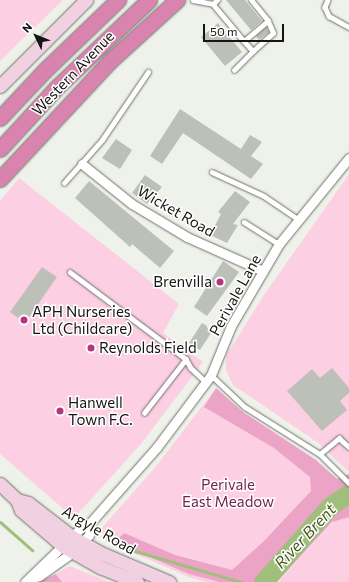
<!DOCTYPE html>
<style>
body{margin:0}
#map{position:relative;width:349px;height:582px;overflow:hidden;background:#eef2ea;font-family:Commissioner,sans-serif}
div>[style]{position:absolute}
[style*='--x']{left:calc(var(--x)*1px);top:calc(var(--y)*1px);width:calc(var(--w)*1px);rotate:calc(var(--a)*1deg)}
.green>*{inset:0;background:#fdcfe3}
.forest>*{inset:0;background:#eba4c5}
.stream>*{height:3px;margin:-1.5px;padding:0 1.5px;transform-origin:1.5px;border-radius:1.5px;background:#a1be7d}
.river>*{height:19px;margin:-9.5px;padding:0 9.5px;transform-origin:9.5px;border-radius:9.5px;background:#a1be7d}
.building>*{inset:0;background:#bdc0b9}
.roads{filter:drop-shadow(0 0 1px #6e716a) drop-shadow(0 0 1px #6e716a)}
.service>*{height:4.5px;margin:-2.25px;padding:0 2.25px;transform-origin:2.25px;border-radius:2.25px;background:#fff}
.minor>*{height:9px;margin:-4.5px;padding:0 4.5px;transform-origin:4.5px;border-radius:4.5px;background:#fff}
.secondary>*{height:13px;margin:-6.5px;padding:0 6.5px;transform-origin:6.5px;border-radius:6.5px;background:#f1d1e1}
.trunk>*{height:15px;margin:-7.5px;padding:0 7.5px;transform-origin:7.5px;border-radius:7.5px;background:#d884af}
.dots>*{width:11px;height:11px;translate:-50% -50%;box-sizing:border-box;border:2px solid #fff;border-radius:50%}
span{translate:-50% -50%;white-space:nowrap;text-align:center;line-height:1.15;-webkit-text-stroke:3px #fff;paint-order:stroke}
.street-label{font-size:15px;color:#151614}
.poi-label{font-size:15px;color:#151614}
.right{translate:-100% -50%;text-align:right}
.left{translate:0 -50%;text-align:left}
.park-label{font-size:15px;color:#752350}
.water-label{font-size:16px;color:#435d19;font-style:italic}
.north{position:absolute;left:16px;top:16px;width:40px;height:40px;-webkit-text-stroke:3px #fff;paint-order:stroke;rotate:313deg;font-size:11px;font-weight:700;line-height:16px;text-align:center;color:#151614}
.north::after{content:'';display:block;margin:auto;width:14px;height:18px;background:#151614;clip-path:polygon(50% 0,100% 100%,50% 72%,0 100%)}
.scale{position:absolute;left:203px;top:24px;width:81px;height:18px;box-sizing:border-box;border:2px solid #151614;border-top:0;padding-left:5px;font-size:12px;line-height:14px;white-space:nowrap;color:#151614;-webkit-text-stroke:3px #fff;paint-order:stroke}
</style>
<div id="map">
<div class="green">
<div style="clip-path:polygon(0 0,63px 0,0 61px)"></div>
<div style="clip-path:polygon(349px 174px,349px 472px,317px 442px,233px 385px,226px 370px,226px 356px,262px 298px)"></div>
<div style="clip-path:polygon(19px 178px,179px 304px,163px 333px,203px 362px,141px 444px,74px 518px,0 454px,0 201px)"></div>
<div style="clip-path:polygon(213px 392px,340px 481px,252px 582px,206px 582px,189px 577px,106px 541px,101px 529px,157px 465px)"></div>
<div style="clip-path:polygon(349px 509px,349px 582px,278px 582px,330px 525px)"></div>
<div style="clip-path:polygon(70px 566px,109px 582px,62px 582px,56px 574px)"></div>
</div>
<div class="forest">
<div style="clip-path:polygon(216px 388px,243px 412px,316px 460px,337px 479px,349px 474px,349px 517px,332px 522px,277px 582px,219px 582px,189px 574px,115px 542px,124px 533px,175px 555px,232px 570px,263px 542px,311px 491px,310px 477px,274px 448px,204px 407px)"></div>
<div style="clip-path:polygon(56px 574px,62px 582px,38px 582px)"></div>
</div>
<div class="stream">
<div style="--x:0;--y:522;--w:43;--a:41.2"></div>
<div style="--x:128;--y:549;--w:118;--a:16.3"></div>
</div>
<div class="river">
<div style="--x:263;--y:582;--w:101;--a:-48.6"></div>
<div style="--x:330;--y:506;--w:23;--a:-34"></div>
</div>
<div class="building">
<div style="clip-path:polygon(226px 0,245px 0,262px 21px,251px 30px)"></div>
<div style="clip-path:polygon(218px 23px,242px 52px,225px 66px,201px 37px)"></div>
<div style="clip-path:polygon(266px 27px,269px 32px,259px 40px,256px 36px)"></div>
<div style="clip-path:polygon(180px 109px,241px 149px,250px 135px,262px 142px,251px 156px,263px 164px,251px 179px,183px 133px,162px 164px,150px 156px)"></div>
<div style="clip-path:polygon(116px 139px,132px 150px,120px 169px,102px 158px)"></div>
<div style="clip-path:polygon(145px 175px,162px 187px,147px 204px,132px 193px)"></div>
<div style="clip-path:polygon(89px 181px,174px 251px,160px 268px,132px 244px,130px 247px,75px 198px)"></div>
<div style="clip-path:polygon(235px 191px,250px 202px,233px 224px,238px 225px,227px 243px,210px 235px,221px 214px,218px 212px)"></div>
<div style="clip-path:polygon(223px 261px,239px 272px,207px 316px,194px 307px)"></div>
<div style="clip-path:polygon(42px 267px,57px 277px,25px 323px,10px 312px)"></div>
<div style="clip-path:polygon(202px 323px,213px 330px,200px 350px,189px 343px)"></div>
<div style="clip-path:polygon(332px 368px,349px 388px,349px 393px,340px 401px,347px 410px,322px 431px,287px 391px,312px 369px,320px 378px)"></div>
</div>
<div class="roads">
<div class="service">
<div style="--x:193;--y:0;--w:20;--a:11"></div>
<div style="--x:213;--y:4;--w:6;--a:-45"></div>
<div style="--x:328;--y:0;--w:8;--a:113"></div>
<div style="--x:325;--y:7;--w:10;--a:66"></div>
<div style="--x:329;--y:16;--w:23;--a:29"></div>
<div style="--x:213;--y:4;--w:48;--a:50"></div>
<div style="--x:244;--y:41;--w:31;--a:-40"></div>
<div style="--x:244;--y:41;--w:13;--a:48"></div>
<div style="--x:253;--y:51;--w:27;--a:-42"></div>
<div style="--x:273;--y:33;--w:13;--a:-113"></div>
<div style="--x:268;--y:21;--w:27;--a:-129"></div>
<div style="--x:234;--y:70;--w:27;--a:-45"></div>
<div style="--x:212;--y:172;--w:57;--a:24.8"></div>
<div style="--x:264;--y:196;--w:41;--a:34.1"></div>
<div style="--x:64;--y:183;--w:57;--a:-48.5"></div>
<div style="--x:102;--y:140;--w:82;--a:-55.9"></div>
<div style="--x:244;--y:222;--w:41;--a:32.2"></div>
<div style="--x:70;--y:272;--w:145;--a:36.9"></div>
<div style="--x:186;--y:359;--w:10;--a:61"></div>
<div style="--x:191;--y:368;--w:21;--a:43"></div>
<div style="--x:211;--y:375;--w:47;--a:43.3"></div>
<div style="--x:245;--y:407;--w:89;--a:32.1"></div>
<div style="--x:320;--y:454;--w:41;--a:45"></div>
<div style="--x:144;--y:413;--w:68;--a:-52.1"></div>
<div style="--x:320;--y:454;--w:25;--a:-40"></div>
<div style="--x:339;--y:438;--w:13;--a:42"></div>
</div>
<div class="minor">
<div style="--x:82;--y:164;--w:64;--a:38.7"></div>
<div style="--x:132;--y:204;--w:64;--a:31"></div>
<div style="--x:187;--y:237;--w:83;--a:24.1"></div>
<div style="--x:29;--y:579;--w:10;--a:-17"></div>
<div style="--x:39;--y:576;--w:42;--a:-35.2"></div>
<div style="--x:73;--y:552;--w:23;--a:-47"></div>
<div style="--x:89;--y:535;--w:12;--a:-85"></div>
<div style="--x:25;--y:582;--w:78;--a:-44"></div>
<div style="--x:81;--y:528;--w:10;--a:-29"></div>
<div style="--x:90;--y:523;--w:101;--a:-48.6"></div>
<div style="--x:157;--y:447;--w:90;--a:-53.1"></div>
<div style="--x:211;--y:375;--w:53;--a:-67.8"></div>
<div style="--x:231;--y:326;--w:95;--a:-59.7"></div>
<div style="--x:279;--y:244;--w:111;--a:-50.9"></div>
</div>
<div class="secondary">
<div style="--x:0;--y:86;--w:122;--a:-45"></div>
<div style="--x:0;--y:484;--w:23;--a:43"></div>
<div style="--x:17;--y:500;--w:11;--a:68"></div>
<div style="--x:21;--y:510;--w:55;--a:40.6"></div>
<div style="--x:63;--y:546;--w:43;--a:29.6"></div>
<div style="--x:100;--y:567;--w:40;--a:22"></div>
<div style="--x:17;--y:500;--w:11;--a:15"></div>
<div style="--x:28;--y:503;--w:56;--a:37.7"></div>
<div style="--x:72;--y:537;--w:35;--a:29"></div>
<div style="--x:103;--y:554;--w:72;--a:23"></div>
</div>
<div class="trunk">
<div style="--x:0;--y:118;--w:64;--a:-46.9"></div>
<div style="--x:44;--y:71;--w:103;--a:-43.8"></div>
<div style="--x:0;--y:149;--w:84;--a:-47.4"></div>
<div style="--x:57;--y:87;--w:127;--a:-43.4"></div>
<div style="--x:0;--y:179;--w:161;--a:-47"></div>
<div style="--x:110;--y:61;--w:91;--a:-42.3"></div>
</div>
</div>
<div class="dots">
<div style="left:220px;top:282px;background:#b7357e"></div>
<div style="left:24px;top:320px;background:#b7357e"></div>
<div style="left:91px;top:348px;background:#b7357e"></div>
<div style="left:60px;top:411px;background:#b7357e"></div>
</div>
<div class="street-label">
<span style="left:73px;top:73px;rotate:-46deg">Western Avenue</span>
<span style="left:176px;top:211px;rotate:30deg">Wicket Road</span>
<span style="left:235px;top:295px;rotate:-61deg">Perivale Lane</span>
<span style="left:99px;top:530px;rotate:30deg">Argyle Road</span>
</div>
<div class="poi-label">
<span class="right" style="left:212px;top:282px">Brenvilla</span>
<span class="left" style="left:32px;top:320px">APH Nurseries<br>Ltd (Childcare)</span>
<span class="left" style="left:99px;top:348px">Reynolds Field</span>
<span class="left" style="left:68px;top:411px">Hanwell<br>Town F.C.</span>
</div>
<div class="park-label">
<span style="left:228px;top:493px">Perivale<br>East Meadow</span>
</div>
<div class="water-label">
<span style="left:305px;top:536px;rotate:-47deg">River Brent</span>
</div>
<div class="north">N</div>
<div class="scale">50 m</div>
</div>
